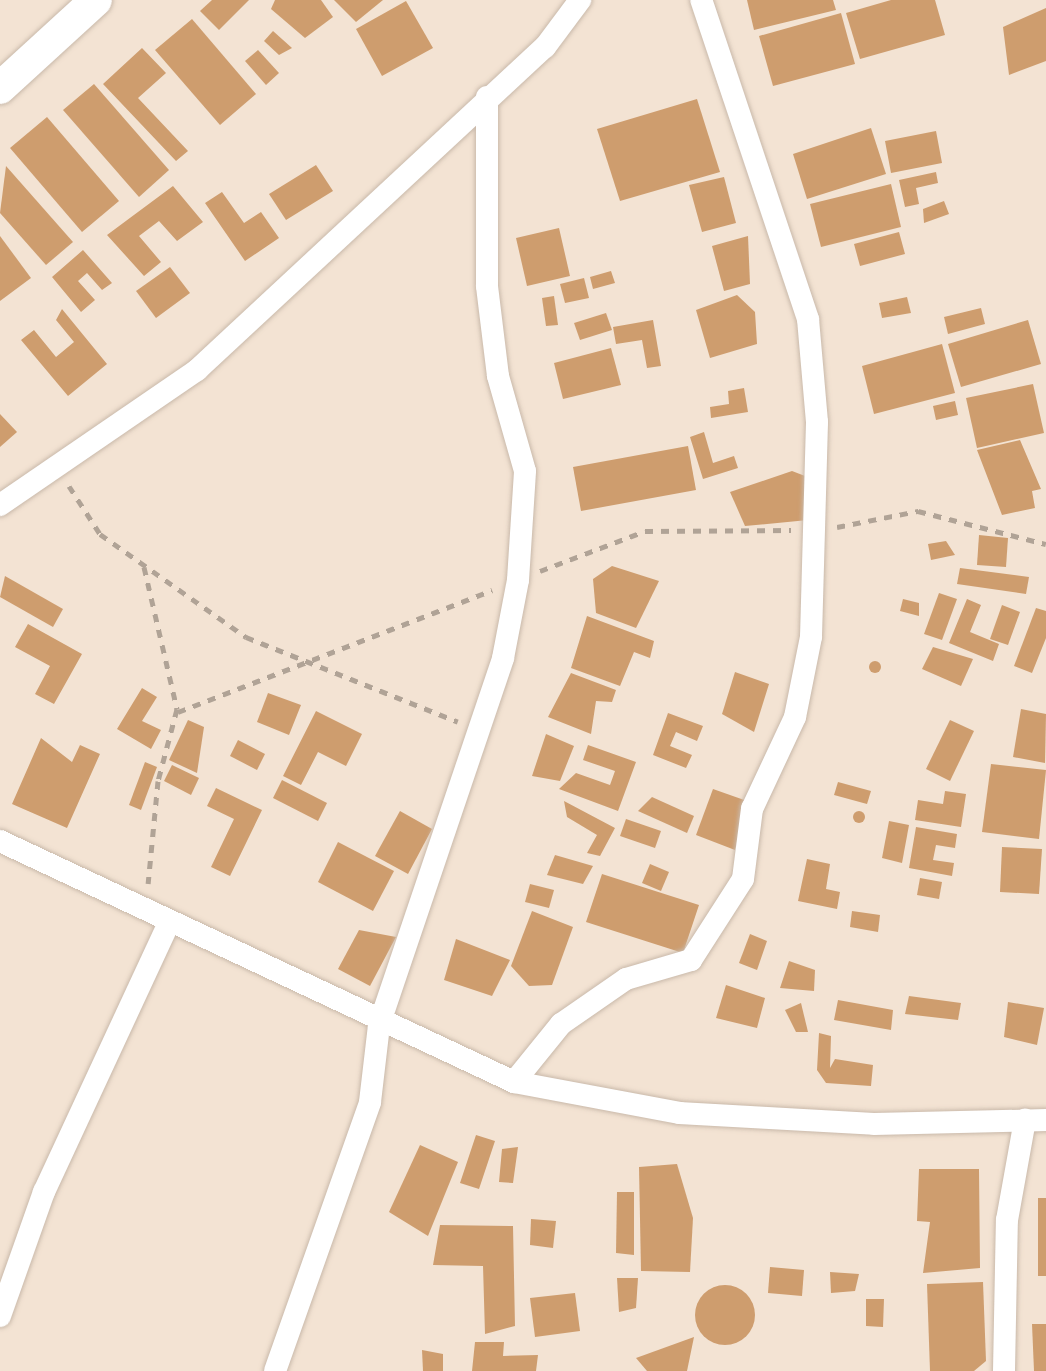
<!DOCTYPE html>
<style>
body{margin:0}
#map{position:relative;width:1046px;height:1371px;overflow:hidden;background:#f3e3d3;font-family:"Source Sans 3",sans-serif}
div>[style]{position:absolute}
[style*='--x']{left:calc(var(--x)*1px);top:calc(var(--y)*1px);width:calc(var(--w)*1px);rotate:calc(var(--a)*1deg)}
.building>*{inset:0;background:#ce9d6e}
.round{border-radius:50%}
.path>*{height:5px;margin-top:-2.5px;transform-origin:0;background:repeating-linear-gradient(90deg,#b0a396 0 8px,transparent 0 16px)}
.roads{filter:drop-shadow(0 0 2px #c9b9aa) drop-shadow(0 0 2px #c9b9aa)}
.street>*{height:22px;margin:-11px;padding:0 11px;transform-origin:11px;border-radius:11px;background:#fff}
.secondary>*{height:32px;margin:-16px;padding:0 16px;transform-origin:16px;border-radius:16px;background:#fff}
span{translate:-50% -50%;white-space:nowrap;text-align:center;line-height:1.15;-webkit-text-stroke:9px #fff;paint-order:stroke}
</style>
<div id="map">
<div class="building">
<div style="clip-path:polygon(212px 0,249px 0,219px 30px,200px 11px)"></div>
<div style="clip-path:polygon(275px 0,321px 0,333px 17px,305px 38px,271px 9px)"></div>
<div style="clip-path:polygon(334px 0,383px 0,356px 22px)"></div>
<div style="clip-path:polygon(747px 0,833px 0,836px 10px,754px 30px)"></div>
<div style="clip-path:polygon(891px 0,935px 0,945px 35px,860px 59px,846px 13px)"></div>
<div style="clip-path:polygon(406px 1px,433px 48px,382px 76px,356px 29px)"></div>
<div style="clip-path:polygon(1046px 8px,1046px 61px,1009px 75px,1003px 27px)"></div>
<div style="clip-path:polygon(841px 13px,855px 64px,773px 86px,759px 36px)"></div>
<div style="clip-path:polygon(192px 19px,256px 94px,220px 125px,155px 50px)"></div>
<div style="clip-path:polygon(273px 31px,292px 48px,279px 55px,264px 41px)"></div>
<div style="clip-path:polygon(142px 48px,166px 73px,138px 98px,188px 151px,176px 161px,103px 84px)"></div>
<div style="clip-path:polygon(258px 50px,279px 73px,266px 85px,245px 61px)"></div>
<div style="clip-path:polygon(94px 84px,169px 170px,139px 197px,63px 110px)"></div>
<div style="clip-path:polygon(697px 99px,720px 172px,620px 201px,597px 129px)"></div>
<div style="clip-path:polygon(47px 117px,119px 201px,82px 232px,10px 148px)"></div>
<div style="clip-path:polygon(871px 128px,886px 174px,807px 199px,793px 154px)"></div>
<div style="clip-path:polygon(936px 131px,942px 163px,891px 173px,885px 141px)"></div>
<div style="clip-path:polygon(316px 165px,333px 191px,286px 220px,269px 194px)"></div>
<div style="clip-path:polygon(6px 166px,73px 242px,46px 265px,0 213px)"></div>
<div style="clip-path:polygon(936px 172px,938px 183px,916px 188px,919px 204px,905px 207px,899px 180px)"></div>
<div style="clip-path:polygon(724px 177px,736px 223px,702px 232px,689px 185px)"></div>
<div style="clip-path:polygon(891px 184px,901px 227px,821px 247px,810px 204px)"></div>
<div style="clip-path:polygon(173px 186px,203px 222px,177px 241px,159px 221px,139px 236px,161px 262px,144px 276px,107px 235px)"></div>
<div style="clip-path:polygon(222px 192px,244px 223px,261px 212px,279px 238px,245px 261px,205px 203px)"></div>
<div style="clip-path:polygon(944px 201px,949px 214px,924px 223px,923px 209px)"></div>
<div style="clip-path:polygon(559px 228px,570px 276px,527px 286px,516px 238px)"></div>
<div style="clip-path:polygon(899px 232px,905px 254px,860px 266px,854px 244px)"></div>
<div style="clip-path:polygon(0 236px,31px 278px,0 301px)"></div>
<div style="clip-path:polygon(748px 236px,750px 284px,724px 291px,712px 246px)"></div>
<div style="clip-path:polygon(83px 250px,112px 283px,102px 290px,87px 273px,78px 281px,95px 300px,81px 312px,52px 277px)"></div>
<div style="clip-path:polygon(170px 267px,190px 293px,156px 318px,136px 291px)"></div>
<div style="clip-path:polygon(611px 271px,615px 283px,593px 289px,590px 277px)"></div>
<div style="clip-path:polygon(584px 278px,589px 298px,565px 303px,560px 284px)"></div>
<div style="clip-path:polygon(737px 295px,755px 312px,757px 344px,710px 358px,696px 310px)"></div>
<div style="clip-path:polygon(554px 296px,558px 325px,546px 326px,542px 298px)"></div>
<div style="clip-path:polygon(907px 297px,911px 313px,882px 318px,879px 303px)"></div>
<div style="clip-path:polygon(981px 308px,985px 324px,948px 334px,944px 317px)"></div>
<div style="clip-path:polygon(62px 309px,107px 364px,68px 396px,21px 340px,34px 330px,56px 357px,74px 342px,56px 320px)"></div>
<div style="clip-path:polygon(606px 313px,612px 330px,580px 340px,574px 323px)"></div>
<div style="clip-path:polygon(653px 320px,661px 366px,647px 368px,642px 340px,616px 344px,613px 327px)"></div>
<div style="clip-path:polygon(1028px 320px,1041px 364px,961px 387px,948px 344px)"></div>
<div style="clip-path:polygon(942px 344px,955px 393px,874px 414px,862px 366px)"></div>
<div style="clip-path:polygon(611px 348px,621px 385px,563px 399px,554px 363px)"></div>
<div style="clip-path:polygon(1033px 384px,1044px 433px,977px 448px,966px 398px)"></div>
<div style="clip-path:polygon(744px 388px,748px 412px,711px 418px,710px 407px,729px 404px,728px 391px)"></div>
<div style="clip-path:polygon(955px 401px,958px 415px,936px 420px,933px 406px)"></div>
<div style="clip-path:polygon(0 414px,17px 432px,0 447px)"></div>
<div style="clip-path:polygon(704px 432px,713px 463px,734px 456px,738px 468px,703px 479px,690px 437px)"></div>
<div style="clip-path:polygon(1020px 440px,1041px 489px,1032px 491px,1035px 508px,1002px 515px,977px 450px)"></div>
<div style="clip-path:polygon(688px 446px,696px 490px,581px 511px,573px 467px)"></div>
<div style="clip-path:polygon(792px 471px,805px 476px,808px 520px,745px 526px,730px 492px)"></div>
<div style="clip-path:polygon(979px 535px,1008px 538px,1006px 567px,977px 565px)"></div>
<div style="clip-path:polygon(946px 541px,955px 555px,931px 560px,928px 544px)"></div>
<div style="clip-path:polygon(612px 566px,659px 581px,636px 628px,596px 613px,593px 579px)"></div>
<div style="clip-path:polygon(960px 568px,1029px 577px,1026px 594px,957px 584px)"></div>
<div style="clip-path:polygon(5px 576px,63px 609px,53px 627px,0 597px)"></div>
<div style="clip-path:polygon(939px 593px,957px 599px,942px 640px,924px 634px)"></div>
<div style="clip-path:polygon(903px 599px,919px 603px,919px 616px,900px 611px)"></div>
<div style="clip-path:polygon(967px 599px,981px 605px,970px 632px,999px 644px,993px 661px,949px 643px)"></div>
<div style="clip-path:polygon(1002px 605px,1020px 612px,1008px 645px,990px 639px)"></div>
<div style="clip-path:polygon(1036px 608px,1046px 611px,1046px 638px,1032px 673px,1014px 666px)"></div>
<div style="clip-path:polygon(587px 616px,654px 641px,650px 658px,634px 652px,620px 686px,571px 668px)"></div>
<div style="clip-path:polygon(28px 624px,82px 654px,54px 704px,35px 694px,50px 666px,15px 647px)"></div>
<div style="clip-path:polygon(933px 647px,973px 659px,961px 686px,922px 669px)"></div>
<div class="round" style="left:869px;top:661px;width:12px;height:12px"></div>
<div style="clip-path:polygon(735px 672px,769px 684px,754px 732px,722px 714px)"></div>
<div style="clip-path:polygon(571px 673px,616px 690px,612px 702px,596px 701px,591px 734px,548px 717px)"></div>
<div style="clip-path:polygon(142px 688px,157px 697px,142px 721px,161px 730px,151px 749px,117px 729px)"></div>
<div style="clip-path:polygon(268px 693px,301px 705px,289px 735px,257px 722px)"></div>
<div style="clip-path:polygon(1021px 709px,1046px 714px,1045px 763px,1013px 757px)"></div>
<div style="clip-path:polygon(316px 711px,362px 734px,346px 766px,318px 752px,301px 785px,283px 776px)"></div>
<div style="clip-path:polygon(668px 713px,703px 726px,697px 741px,676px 732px,670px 746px,692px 755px,686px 768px,653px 755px)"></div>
<div style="clip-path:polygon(188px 720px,204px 727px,197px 773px,169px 760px)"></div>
<div style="clip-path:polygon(950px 720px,974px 731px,950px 781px,926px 769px)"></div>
<div style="clip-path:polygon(546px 734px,574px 746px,560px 781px,532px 776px)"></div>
<div style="clip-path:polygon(41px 738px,72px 762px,80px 745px,100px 754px,67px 828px,12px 804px)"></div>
<div style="clip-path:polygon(238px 740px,265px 754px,257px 770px,230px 756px)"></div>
<div style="clip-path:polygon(588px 745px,636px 762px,618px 811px,559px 789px,576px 773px,610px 785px,615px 771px,583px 760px)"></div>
<div style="clip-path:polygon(145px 762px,157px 767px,141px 810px,129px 805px)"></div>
<div style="clip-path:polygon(991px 764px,1046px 770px,1039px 839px,982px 832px)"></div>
<div style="clip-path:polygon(172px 765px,199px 778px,191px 795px,164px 781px)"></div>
<div style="clip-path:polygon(282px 780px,327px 803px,318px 821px,273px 798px)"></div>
<div style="clip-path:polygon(838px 782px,871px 791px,867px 804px,834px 795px)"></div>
<div style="clip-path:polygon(216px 788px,262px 810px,230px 876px,211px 867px,234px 819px,207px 806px)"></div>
<div style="clip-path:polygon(713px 789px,747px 801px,735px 850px,696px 835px)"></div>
<div style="clip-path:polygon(945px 791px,966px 794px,961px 827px,915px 820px,918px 800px,943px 804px)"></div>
<div style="clip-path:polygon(652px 797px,694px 816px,687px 833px,638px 811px)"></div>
<div style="clip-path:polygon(564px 801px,615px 828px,600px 856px,587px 853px,597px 835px,567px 817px)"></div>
<div class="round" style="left:853px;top:811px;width:12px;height:12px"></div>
<div style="clip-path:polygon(400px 811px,432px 829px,408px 874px,375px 856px)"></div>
<div style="clip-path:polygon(626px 819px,661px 831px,655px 848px,620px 836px)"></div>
<div style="clip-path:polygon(889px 821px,909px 825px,902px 863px,882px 858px)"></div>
<div style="clip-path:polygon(916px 827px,957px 834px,955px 848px,936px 845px,933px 860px,954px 863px,952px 876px,909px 868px)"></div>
<div style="clip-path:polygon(338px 842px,394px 871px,373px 911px,318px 882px)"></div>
<div style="clip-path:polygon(1002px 847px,1042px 849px,1039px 894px,1000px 892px)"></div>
<div style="clip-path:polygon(555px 855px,593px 866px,583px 884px,547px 875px)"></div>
<div style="clip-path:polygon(807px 859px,830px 864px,826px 889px,840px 892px,837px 909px,798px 901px)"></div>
<div style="clip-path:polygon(650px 864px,669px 872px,661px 891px,642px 883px)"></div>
<div style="clip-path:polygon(602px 874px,699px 905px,683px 953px,586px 922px)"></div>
<div style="clip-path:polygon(920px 878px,942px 882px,939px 899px,917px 895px)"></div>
<div style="clip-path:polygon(530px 884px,554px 890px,549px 908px,525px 902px)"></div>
<div style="clip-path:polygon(532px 911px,573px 927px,552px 985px,529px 986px,511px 966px)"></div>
<div style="clip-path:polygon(852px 911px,880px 915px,878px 932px,850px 927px)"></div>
<div style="clip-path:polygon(359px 930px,396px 937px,370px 986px,338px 969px)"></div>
<div style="clip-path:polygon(750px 934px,767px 941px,757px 970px,739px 963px)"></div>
<div style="clip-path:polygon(456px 939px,510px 960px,492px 996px,444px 980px)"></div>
<div style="clip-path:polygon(789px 961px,815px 970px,814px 991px,780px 988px)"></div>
<div style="clip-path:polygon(726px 985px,765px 998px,757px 1028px,716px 1018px)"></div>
<div style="clip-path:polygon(909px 996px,961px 1003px,958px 1020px,905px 1014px)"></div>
<div style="clip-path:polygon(838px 1000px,893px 1010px,891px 1030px,834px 1020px)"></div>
<div style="clip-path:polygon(1008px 1002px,1044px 1008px,1037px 1045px,1004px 1037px)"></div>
<div style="clip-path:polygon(801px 1003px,808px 1032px,796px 1032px,785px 1010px)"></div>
<div style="clip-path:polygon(819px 1033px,831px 1036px,830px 1068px,835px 1059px,873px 1065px,871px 1086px,826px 1083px,817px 1070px)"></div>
<div style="clip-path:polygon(476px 1135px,495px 1141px,479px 1189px,460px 1183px)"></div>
<div style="clip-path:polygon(420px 1145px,458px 1162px,428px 1236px,389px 1212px)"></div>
<div style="clip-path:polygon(518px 1147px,513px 1183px,499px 1182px,502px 1149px)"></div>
<div style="clip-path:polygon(677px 1164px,693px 1218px,690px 1272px,641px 1271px,639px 1167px)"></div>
<div style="clip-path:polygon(919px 1169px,979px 1169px,980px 1268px,923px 1273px,930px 1222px,917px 1221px)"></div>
<div style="clip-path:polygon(617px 1192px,634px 1192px,634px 1255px,616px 1253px)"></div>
<div style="clip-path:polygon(1038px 1198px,1046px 1198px,1046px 1276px,1038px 1276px)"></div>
<div style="clip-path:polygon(531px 1219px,556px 1221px,553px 1248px,530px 1245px)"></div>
<div style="clip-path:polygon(440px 1225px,513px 1226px,515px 1326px,485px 1334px,483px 1266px,433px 1265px)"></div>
<div style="clip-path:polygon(770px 1267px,804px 1270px,802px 1296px,768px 1293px)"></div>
<div style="clip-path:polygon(830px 1272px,859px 1274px,855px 1291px,831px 1293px)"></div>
<div style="clip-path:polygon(617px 1278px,638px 1278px,636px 1308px,619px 1312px)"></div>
<div style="clip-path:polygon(983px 1282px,986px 1361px,974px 1371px,930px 1371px,927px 1284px)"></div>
<div class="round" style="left:695px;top:1285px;width:60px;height:60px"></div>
<div style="clip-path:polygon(575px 1293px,580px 1331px,535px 1337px,530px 1298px)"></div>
<div style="clip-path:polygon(866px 1299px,884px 1299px,883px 1327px,866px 1326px)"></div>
<div style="clip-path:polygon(1032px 1324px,1046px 1324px,1046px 1371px,1034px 1371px)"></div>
<div style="clip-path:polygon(694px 1337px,687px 1371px,647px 1371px,636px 1358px)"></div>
<div style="clip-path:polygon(475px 1342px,504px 1342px,503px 1356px,538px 1355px,536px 1371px,472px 1371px)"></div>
<div style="clip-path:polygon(422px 1350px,443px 1354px,443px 1371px,423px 1371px)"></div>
</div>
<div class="path">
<div style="--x:69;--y:486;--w:57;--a:57.1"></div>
<div style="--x:100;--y:534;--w:179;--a:35.2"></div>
<div style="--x:246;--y:637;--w:228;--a:21.8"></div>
<div style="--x:837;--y:527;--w:83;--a:-11.2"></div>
<div style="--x:918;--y:511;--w:132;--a:14.5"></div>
<div style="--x:144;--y:567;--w:146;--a:76.9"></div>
<div style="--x:177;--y:709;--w:74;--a:104.8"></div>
<div style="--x:158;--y:781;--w:103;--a:95.5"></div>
<div style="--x:540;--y:571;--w:112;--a:-20.9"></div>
<div style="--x:645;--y:531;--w:146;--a:-0.4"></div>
<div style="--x:178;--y:712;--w:337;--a:-21.2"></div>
</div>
<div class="roads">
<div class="street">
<div style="--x:0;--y:505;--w:239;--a:-34.4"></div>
<div style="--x:197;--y:370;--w:475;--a:-42.9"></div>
<div style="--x:545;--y:47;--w:59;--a:-53.3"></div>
<div style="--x:0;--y:841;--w:568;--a:25.12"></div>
<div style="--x:514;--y:1082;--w:168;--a:10.6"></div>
<div style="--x:679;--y:1113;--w:195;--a:3.2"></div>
<div style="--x:874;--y:1124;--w:172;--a:-1.3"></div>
<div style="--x:514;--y:1082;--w:75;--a:-51"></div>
<div style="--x:561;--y:1024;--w:79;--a:-34.7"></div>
<div style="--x:626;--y:979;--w:68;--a:-16.3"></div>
<div style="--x:691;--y:960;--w:96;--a:-57.3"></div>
<div style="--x:743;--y:879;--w:71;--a:-82.7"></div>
<div style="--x:752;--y:809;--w:102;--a:-64.9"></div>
<div style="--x:795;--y:717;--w:82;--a:-78.7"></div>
<div style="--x:811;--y:637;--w:215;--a:-88.4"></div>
<div style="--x:817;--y:422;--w:103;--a:-95"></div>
<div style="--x:808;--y:319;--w:336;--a:-108.5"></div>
<div style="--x:0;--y:1316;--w:132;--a:-70.5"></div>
<div style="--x:44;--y:1192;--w:297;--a:-65.1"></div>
<div style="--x:275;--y:1371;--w:285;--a:-70.5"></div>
<div style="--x:370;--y:1102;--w:78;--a:-83.3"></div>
<div style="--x:379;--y:1025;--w:387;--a:-71.3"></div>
<div style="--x:503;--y:658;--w:79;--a:-79.1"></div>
<div style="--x:518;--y:580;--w:109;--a:-86.3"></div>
<div style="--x:525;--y:471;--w:99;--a:-105.9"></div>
<div style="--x:498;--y:376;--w:91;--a:-97"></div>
<div style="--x:487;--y:286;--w:189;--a:-90"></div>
<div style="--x:1004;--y:1371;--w:151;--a:-88.9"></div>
<div style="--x:1007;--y:1220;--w:102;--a:-79.8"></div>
</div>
<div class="secondary">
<div style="--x:0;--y:88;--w:130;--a:-42.5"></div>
</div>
</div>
</div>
